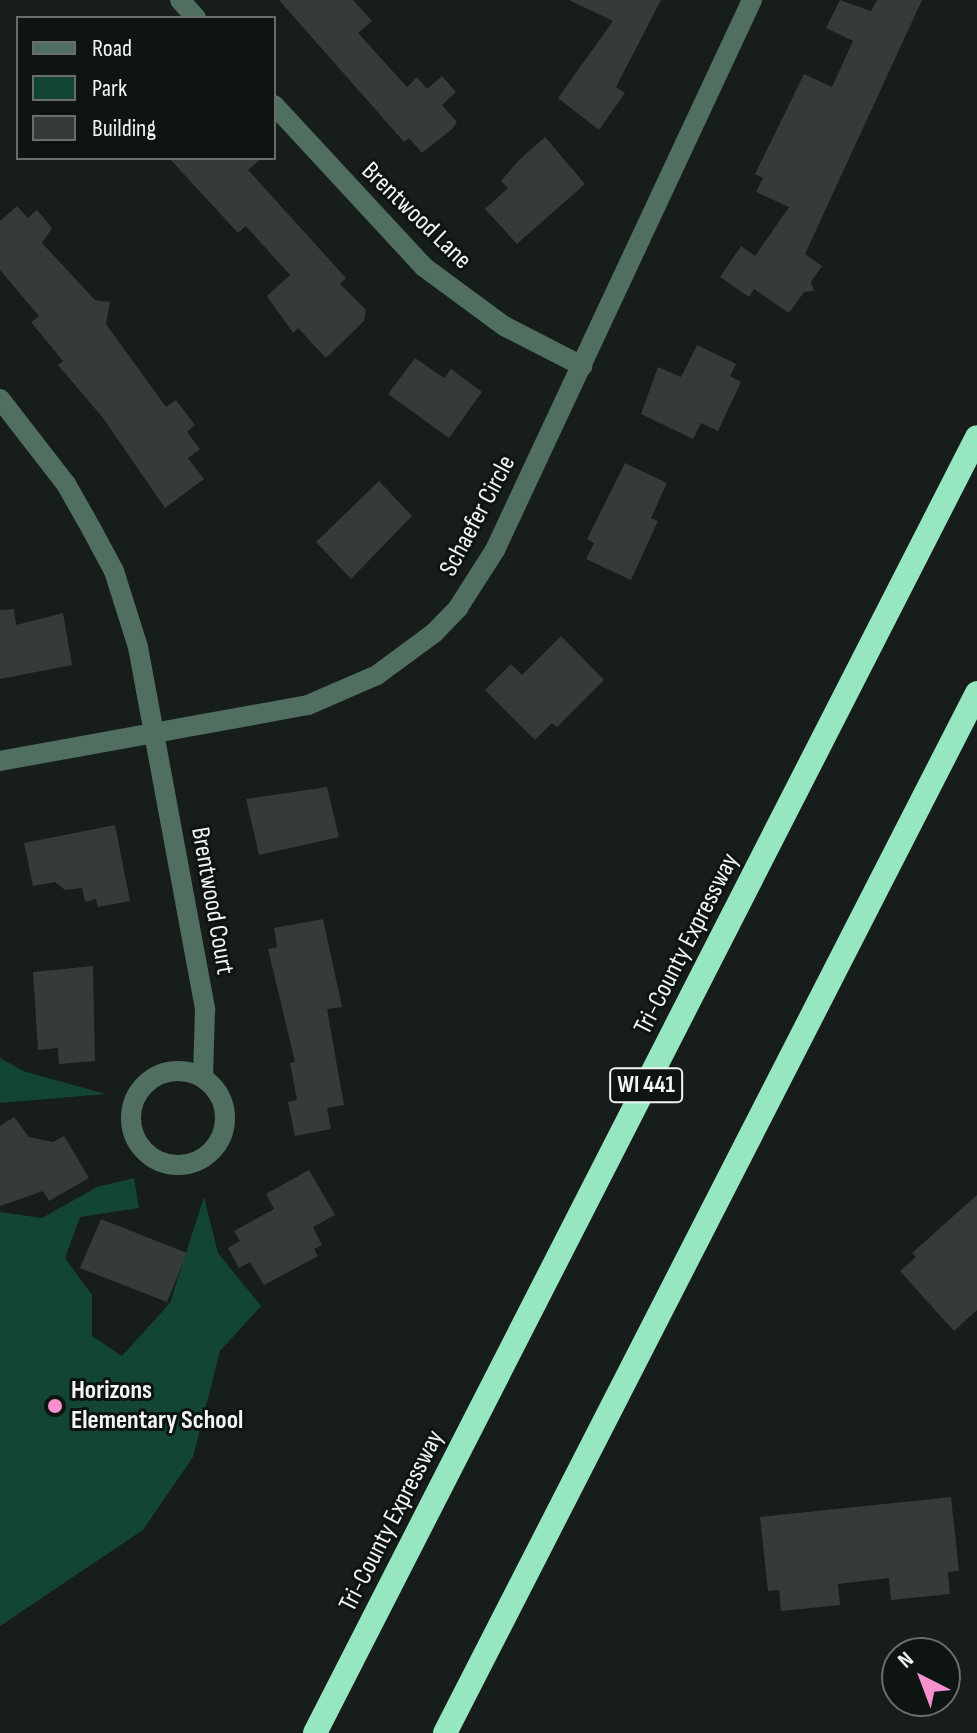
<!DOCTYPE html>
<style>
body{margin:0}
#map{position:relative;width:977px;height:1733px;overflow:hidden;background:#171d1a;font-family:"Sofia Sans Condensed",sans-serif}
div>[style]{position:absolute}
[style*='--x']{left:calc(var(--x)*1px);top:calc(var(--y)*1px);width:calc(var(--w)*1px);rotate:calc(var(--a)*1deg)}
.green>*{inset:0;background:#124532}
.building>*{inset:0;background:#353b38}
.minor>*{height:20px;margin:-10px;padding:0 10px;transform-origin:10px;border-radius:10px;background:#506f60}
.minor>.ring{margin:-10px;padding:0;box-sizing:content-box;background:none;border:20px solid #506f60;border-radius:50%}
.motorway>*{height:24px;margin:-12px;padding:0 12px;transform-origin:12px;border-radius:12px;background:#95e6c1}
.dots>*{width:22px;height:22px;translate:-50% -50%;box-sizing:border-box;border:4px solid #0e1411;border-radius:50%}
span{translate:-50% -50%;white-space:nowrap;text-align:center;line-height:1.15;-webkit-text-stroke:6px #0e1411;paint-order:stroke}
.shield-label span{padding:2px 6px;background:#0e1411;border:2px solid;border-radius:6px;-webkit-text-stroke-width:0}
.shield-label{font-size:24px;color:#f1f5f3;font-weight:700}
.street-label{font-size:26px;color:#f1f5f3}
.poi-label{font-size:26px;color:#f1f5f3;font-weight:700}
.left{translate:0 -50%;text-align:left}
.legend{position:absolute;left:16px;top:16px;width:260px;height:144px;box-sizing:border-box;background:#0e1411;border:2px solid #696e6b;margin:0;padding:10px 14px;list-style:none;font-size:24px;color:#f1f5f3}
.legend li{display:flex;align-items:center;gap:16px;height:40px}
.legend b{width:40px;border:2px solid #696e6b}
.north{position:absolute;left:881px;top:1637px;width:80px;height:80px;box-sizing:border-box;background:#0e1411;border:2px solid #696e6b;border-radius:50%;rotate:318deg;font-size:22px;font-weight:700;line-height:32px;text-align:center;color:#f1f5f3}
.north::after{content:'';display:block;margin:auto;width:28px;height:36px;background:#f790ce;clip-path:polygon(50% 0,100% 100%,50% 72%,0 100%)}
</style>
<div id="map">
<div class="green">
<div style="clip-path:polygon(0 1058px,23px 1071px,106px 1094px,0 1103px)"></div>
<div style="clip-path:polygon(134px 1178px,139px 1208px,80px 1217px,65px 1258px,92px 1295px,92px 1336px,122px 1356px,170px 1303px,204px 1197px,218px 1253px,261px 1306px,220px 1351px,193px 1457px,143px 1530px,0 1626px,0 1212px,42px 1218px,97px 1187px)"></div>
</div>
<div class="building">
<div style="clip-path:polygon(279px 0,353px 0,372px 21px,358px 33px,407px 87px,417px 77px,427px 89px,442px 76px,456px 92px,442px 105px,457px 122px,451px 130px,422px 153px,409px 138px,404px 142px)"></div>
<div style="clip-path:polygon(569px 0,661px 0,616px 87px,625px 93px,599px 130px,558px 98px,613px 21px)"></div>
<div style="clip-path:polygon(840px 0,871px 11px,877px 0,922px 0,805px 254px,822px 266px,811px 282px,814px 291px,804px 292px,789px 313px,754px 289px,749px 297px,720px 277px,741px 246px,755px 256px,789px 207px,756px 192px,763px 178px,755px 174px,804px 74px,832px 87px,853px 41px,826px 28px)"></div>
<div style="clip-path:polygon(545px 137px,585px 184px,517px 244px,485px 209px,508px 188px,501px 181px,519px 160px)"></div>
<div style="clip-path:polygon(169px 158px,262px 158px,248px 170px,346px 278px,340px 284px,366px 310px,364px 321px,326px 358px,298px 328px,293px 333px,267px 296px,290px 275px,246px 226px,238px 233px)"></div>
<div style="clip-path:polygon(17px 206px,28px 218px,37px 210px,52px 228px,42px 243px,95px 300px,110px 302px,106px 324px,166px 407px,176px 400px,195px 425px,187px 432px,200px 449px,188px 458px,204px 479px,165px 508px,103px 418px,58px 365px,63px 361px,31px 322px,39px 316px,0 270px,0 221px)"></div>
<div style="clip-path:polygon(697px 345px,736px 364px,730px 376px,741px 382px,718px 431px,701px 423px,693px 439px,641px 414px,658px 367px,681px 377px)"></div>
<div style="clip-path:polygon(415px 358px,444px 378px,451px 369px,482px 392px,449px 438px,388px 394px)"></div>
<div style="clip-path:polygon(625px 463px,667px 483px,651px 518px,658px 521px,631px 580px,586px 559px,594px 543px,587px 539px)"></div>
<div style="clip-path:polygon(379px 481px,412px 516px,351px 579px,316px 542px)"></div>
<div style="clip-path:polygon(14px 609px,16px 625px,63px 613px,72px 665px,0 679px,0 610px)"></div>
<div style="clip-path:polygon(561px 636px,604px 680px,557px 727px,552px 723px,535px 740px,485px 690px,511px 664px,522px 675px)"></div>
<div style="clip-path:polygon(327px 787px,339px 837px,259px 855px,246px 799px)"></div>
<div style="clip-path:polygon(115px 825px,130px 901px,98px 907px,96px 899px,85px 902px,82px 888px,65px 890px,55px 882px,33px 886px,24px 843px)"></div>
<div style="clip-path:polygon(323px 919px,342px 1007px,327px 1009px,344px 1105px,327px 1108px,331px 1129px,295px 1136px,288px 1102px,297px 1100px,290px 1063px,295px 1062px,268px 949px,277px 947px,274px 928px)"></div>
<div style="clip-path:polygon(93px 966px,95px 1061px,59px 1064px,58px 1048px,38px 1050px,33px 972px)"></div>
<div style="clip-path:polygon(14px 1117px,29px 1137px,53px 1142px,64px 1136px,89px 1178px,49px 1201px,43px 1191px,0 1206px,0 1126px)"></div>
<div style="clip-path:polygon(309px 1170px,335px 1215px,313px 1227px,322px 1245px,314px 1249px,318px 1256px,264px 1285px,250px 1262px,239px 1268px,228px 1248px,240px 1241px,234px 1231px,274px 1209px,266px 1194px)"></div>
<div style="clip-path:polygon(977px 1195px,977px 1310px,954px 1331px,900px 1271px,916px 1257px,912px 1253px)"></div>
<div style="clip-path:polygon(101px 1219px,187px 1253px,167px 1302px,80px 1268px)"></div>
<div style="clip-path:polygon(951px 1497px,959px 1571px,948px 1572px,950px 1594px,891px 1600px,889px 1578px,838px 1584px,840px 1605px,781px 1611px,779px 1590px,768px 1591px,760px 1517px)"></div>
</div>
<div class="minor">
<div style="--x:180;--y:0;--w:24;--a:48"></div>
<div style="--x:274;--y:105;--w:221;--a:47.2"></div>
<div style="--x:424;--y:267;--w:99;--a:36.4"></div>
<div style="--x:504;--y:326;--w:88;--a:27.1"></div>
<div style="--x:0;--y:399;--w:108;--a:52.2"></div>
<div style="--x:66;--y:484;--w:53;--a:60.5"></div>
<div style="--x:92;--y:530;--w:47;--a:61.8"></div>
<div style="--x:114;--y:571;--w:80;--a:72.5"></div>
<div style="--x:138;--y:647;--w:369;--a:79.5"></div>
<div style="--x:205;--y:1010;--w:68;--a:91.7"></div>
<div style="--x:0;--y:761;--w:313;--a:-10.3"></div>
<div style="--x:308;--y:705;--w:75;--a:-23.5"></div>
<div style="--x:377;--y:675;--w:71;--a:-36.4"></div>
<div style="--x:434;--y:633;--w:35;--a:-46"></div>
<div style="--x:458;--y:608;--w:69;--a:-57.5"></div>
<div style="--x:495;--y:550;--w:607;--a:-64.95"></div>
<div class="ring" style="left:131px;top:1071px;width:74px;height:74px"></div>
</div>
<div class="motorway">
<div style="--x:315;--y:1733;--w:1455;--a:-62.94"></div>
<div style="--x:445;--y:1733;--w:1168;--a:-62.91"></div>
</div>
<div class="dots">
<div style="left:55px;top:1406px;background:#f790ce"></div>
</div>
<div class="shield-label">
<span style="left:646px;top:1085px">WI 441</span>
</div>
<div class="street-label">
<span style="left:416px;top:216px;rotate:44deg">Brentwood Lane</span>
<span style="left:478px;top:516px;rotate:-62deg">Schaefer Circle</span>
<span style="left:212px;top:901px;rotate:80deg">Brentwood Court</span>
<span style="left:687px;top:944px;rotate:-63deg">Tri-County Expressway</span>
<span style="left:392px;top:1521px;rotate:-63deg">Tri-County Expressway</span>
</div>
<div class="poi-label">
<span class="left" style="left:71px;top:1406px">Horizons<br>Elementary School</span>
</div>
<ul class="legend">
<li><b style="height:10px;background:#506f60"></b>Road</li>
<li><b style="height:22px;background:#124532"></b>Park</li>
<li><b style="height:22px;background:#353b38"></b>Building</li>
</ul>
<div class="north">N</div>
</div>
